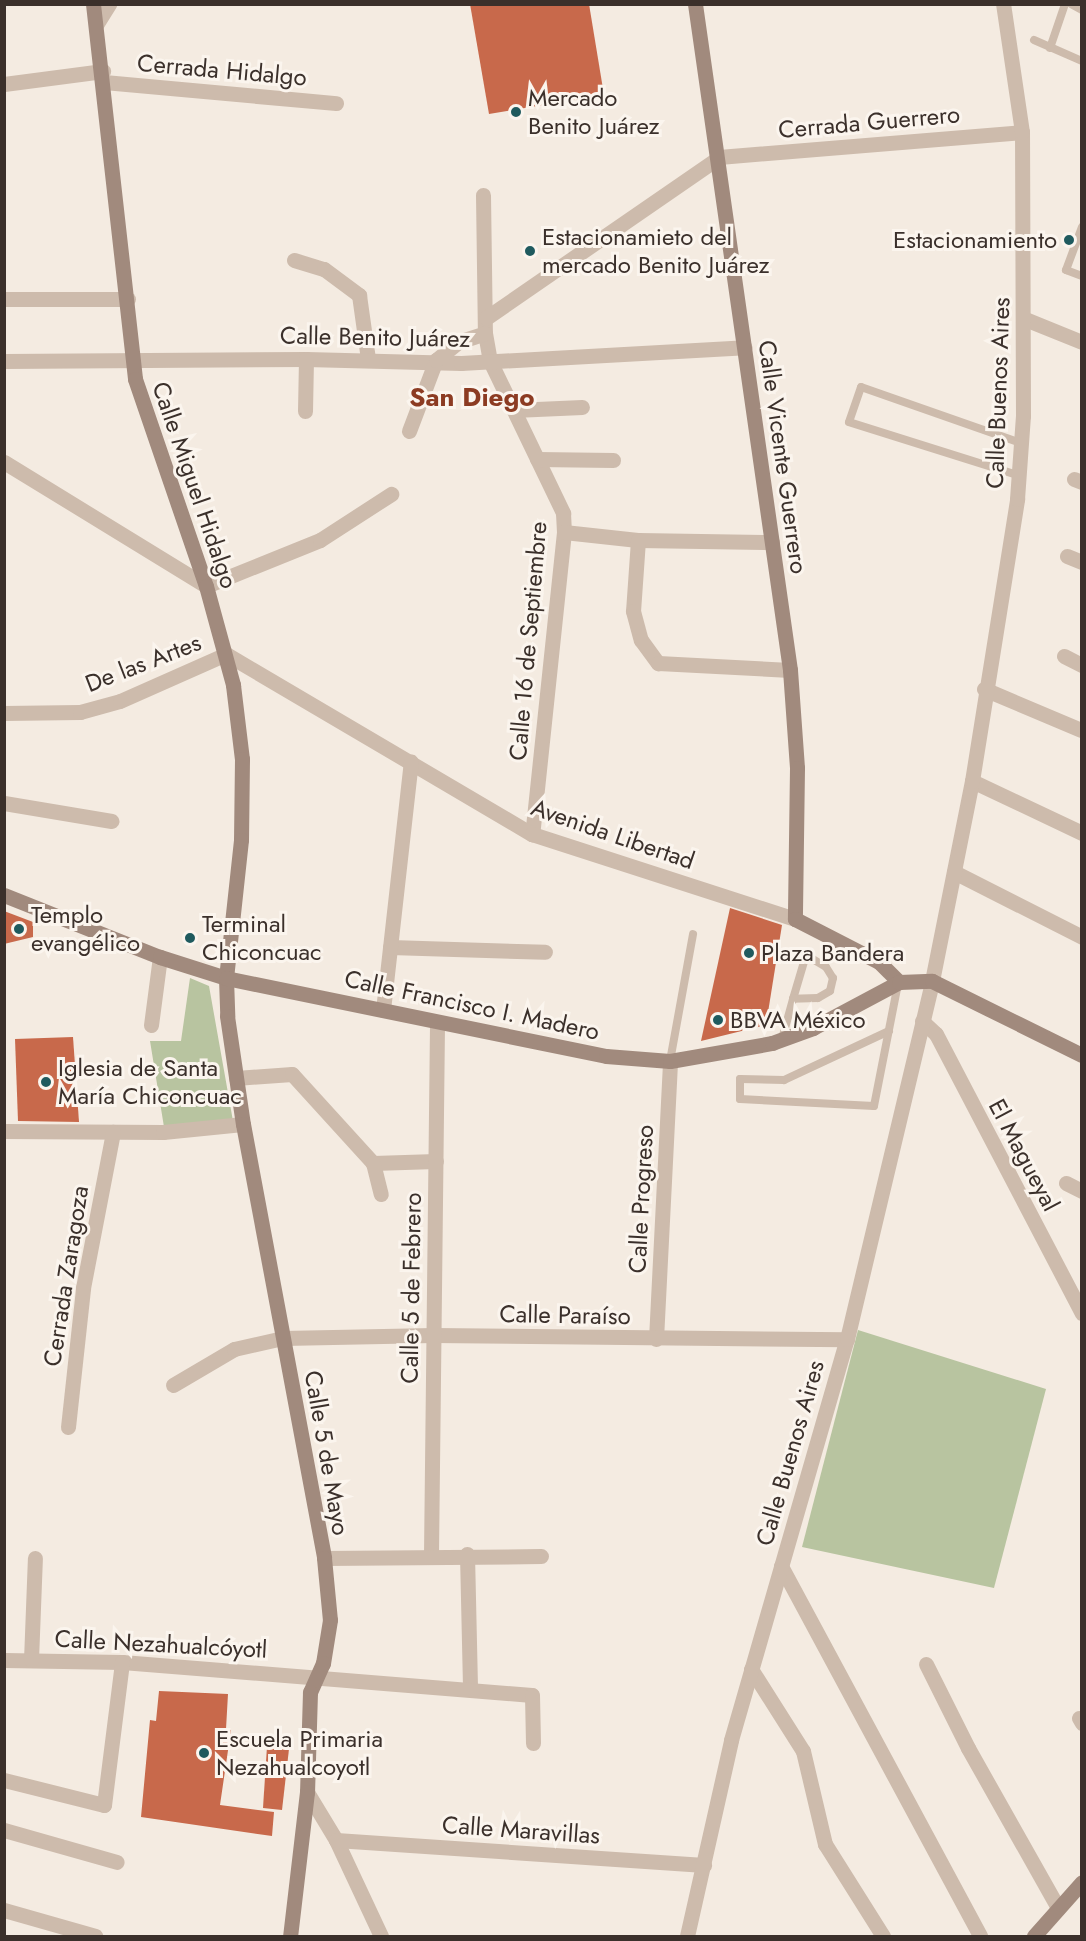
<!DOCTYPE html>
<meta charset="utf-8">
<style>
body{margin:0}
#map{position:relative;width:1086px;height:1941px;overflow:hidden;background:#f4ebe1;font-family:Jost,sans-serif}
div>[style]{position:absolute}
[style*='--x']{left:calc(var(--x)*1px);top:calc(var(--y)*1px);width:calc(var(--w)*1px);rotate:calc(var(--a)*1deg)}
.green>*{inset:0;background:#b8c4a0}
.building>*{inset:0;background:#c8694b}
.lane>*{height:8px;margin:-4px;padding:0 4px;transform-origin:4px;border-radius:4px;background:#cdbbac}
.street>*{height:15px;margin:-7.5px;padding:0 7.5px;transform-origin:7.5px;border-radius:7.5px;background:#cdbbac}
.secondary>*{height:15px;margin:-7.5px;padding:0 7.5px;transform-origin:7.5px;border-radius:7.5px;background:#a18a7d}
.dots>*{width:16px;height:16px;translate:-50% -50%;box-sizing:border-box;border:3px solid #fbf5ee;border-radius:50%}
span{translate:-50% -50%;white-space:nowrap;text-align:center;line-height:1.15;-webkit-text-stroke:6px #fbf5ee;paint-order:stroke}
.street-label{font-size:24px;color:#3b302b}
.poi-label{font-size:24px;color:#3b302b}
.left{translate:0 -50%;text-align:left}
.right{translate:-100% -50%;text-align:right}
.neighbourhood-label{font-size:26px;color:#8c3b22;font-weight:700}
.frame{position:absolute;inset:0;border:6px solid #3b302b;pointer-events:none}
</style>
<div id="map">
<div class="green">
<div style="clip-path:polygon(190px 978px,209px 986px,233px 1121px,164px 1127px,150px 1041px,181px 1041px)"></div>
<div style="clip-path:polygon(858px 1330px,1046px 1389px,994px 1588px,802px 1547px)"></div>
</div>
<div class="building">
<div style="clip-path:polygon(470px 4px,589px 4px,604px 95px,489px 114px)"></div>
<div style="clip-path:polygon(730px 908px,782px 925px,766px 1025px,701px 1041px)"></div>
<div style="clip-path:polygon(4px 911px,33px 922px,33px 937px,4px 944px)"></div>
<div style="clip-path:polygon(73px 1037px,79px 1122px,18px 1121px,15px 1039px)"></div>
<div style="clip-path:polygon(159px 1691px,228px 1694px,226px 1729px,231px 1730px,220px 1805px,274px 1812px,272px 1836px,141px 1817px,150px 1720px,156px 1721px)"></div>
<div style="clip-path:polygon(267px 1746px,289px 1749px,282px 1810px,263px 1808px)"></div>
</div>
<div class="lane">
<div style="--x:1071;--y:4;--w:13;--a:29"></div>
<div style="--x:1034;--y:40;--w:52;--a:23.6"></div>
<div style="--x:1050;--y:48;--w:46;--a:-71.2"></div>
<div style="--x:1082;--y:227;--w:46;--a:110.4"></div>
<div style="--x:1066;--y:270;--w:17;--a:21"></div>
<div style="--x:1017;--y:475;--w:176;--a:-162.5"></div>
<div style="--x:849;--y:422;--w:37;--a:-71"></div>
<div style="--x:861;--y:387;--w:170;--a:19.3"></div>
<div style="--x:889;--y:1031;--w:116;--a:155"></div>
<div style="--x:784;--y:1080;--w:44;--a:-178.7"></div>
<div style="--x:740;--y:1079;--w:20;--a:90"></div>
<div style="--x:740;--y:1099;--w:134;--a:3"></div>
<div style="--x:874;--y:1106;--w:124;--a:-78.9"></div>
<div style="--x:782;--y:1039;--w:41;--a:-74.6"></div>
<div style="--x:793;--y:999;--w:46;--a:-73.5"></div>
<div style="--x:806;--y:955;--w:23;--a:31"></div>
<div style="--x:826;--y:967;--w:13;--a:58"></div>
<div style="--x:833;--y:978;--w:13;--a:103"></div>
<div style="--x:830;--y:991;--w:14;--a:150"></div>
<div style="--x:818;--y:998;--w:25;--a:178"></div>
<div style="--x:670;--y:1061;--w:129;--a:-79.7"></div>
</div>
<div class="street">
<div style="--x:96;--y:25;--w:25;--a:-58"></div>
<div style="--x:104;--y:82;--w:233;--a:5.2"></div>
<div style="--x:4;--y:84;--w:100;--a:-7.5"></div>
<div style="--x:483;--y:195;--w:138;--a:89.2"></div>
<div style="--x:485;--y:333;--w:28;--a:80"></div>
<div style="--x:490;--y:361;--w:169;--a:64.3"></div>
<div style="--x:563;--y:513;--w:19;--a:87"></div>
<div style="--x:564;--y:532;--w:304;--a:96"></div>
<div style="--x:294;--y:260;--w:31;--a:17"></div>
<div style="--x:324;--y:269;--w:44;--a:36.6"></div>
<div style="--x:359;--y:295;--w:65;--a:82"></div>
<div style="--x:4;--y:299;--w:124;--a:0"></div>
<div style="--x:486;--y:318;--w:283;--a:-34.6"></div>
<div style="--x:719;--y:157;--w:304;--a:-4.7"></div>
<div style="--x:1025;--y:319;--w:61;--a:22"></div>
<div style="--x:4;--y:361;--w:302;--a:-0.4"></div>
<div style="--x:306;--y:359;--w:155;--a:1.5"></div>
<div style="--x:461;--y:363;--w:284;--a:-3.2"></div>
<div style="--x:514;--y:410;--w:68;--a:-2.5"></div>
<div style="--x:305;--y:411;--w:52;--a:-88.9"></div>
<div style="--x:409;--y:431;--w:76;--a:-69.2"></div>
<div style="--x:436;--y:360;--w:28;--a:-39"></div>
<div style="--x:458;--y:342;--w:28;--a:-18"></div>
<div style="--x:537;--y:459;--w:76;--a:0.8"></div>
<div style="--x:4;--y:462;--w:237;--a:31.5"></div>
<div style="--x:206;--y:586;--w:123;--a:-22"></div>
<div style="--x:320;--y:540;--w:85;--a:-32.9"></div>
<div style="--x:1074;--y:479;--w:9;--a:21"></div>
<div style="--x:564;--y:532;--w:74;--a:6.2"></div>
<div style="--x:638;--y:540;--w:134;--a:0.9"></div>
<div style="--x:638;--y:540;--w:71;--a:94"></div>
<div style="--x:633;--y:611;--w:30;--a:75"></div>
<div style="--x:641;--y:640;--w:29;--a:54"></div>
<div style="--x:658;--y:663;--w:132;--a:3"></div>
<div style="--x:1067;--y:556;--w:16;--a:22"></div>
<div style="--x:1064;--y:656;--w:20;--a:27"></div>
<div style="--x:984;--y:689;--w:105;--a:22.9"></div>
<div style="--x:4;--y:713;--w:76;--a:-0.8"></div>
<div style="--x:80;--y:712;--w:41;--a:-15.4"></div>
<div style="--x:120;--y:701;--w:116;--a:-23.9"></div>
<div style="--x:226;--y:654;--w:355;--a:30.5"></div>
<div style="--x:532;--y:834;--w:276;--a:17.9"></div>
<div style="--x:972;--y:781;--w:122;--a:25.3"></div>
<div style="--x:4;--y:803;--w:109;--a:9.5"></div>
<div style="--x:954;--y:872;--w:144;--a:26.9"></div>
<div style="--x:390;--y:947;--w:155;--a:1.8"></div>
<div style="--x:383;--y:1010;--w:250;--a:-83.6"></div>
<div style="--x:922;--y:1021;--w:19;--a:43"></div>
<div style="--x:936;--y:1034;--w:315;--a:62.4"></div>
<div style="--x:151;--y:1025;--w:69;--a:-82.5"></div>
<div style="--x:236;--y:1078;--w:56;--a:-4.1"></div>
<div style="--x:292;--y:1074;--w:120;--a:47.7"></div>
<div style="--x:373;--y:1163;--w:63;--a:-1.8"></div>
<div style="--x:4;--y:1131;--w:159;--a:0.4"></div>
<div style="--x:163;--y:1132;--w:80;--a:-5.7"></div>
<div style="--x:373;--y:1163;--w:32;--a:76"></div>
<div style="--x:1066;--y:1183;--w:18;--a:27"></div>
<div style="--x:656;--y:1339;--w:278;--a:-87.1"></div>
<div style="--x:173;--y:1385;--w:71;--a:-30.5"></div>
<div style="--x:234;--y:1349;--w:50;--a:-12.7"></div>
<div style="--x:283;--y:1338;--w:150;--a:-1.1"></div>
<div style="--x:433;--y:1335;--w:414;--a:0.6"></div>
<div style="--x:68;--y:1427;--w:140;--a:-83.8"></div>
<div style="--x:83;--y:1288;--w:159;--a:-79.1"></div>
<div style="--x:431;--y:1554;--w:532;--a:-89.35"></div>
<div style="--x:467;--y:1554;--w:134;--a:88.7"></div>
<div style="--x:324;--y:1558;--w:217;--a:-0.5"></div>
<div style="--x:781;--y:1566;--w:420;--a:61.7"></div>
<div style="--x:4;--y:1660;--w:118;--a:1"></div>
<div style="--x:122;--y:1662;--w:411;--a:4.6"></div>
<div style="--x:532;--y:1695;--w:48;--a:88.8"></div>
<div style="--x:31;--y:1660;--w:102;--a:-87.8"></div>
<div style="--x:926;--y:1664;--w:94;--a:63.4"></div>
<div style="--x:968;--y:1748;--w:184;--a:60.6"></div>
<div style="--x:751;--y:1669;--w:97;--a:57.6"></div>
<div style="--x:803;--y:1751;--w:96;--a:76.7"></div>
<div style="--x:825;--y:1844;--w:109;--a:57.8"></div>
<div style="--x:1079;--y:1718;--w:6;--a:59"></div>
<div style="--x:4;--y:1780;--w:103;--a:14"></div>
<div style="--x:104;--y:1805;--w:144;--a:-82.8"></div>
<div style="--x:307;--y:1792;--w:56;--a:58.9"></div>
<div style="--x:336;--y:1840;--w:106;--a:64.9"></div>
<div style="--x:4;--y:1830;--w:117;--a:15.8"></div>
<div style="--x:336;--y:1840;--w:369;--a:3.9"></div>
<div style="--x:4;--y:1910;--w:95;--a:15.9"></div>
<div style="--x:687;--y:1936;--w:201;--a:-77.3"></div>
<div style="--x:731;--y:1740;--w:417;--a:-73.9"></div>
<div style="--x:847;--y:1339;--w:368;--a:-76.6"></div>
<div style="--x:932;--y:981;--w:204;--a:-78.7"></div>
<div style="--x:972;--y:781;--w:286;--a:-80.9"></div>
<div style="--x:1017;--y:499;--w:83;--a:-85.9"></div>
<div style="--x:1023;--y:416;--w:284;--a:-90.2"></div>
<div style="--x:1022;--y:132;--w:129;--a:-98.4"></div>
</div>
<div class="secondary">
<div style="--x:93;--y:4;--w:377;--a:83.6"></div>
<div style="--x:135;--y:379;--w:219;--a:71.1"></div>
<div style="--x:206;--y:586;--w:103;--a:74.7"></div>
<div style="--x:233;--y:685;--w:75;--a:83.1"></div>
<div style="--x:242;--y:759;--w:81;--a:90.7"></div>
<div style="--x:241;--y:840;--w:139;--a:96.2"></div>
<div style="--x:226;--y:978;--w:38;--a:88"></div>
<div style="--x:227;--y:1016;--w:109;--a:81.6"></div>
<div style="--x:243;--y:1124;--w:441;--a:79.4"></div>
<div style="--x:324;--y:1558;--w:62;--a:84.5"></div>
<div style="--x:330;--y:1620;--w:44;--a:99.2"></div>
<div style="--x:323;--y:1663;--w:32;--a:114"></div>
<div style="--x:310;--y:1692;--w:100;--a:91.7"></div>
<div style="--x:307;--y:1792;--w:145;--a:96.7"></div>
<div style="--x:695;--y:4;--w:673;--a:81.88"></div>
<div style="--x:790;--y:670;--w:98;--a:85.9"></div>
<div style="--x:797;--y:768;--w:151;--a:90.8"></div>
<div style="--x:795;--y:919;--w:94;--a:27.1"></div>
<div style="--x:879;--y:962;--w:28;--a:45"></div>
<div style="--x:4;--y:895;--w:168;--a:21.7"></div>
<div style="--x:160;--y:957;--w:69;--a:17.7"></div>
<div style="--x:226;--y:978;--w:388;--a:11.6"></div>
<div style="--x:606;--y:1056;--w:64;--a:4.5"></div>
<div style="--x:670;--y:1061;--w:104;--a:-10"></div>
<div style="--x:772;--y:1043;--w:44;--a:-20.1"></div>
<div style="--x:813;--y:1028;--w:98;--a:-28.1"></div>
<div style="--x:899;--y:982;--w:33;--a:-2"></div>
<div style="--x:932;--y:981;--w:167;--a:26.3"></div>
<div style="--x:1034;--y:1936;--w:72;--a:-48.4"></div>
</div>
<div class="dots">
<div style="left:516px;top:112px;background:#1f5a5e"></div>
<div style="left:1069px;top:240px;background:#1f5a5e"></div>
<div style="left:530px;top:251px;background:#1f5a5e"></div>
<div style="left:19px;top:929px;background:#1f5a5e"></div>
<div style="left:190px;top:938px;background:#1f5a5e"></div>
<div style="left:749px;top:953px;background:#1f5a5e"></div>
<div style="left:718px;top:1020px;background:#1f5a5e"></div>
<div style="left:46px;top:1082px;background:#1f5a5e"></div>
<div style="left:204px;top:1753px;background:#1f5a5e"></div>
</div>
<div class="street-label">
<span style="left:222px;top:70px;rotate:5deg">Cerrada Hidalgo</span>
<span style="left:869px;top:122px;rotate:-5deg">Cerrada Guerrero</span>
<span style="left:375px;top:337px;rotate:1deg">Calle Benito Juárez</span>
<span style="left:998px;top:393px;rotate:-88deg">Calle Buenos Aires</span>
<span style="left:783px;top:457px;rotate:82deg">Calle Vicente Guerrero</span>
<span style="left:195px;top:485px;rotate:71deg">Calle Miguel Hidalgo</span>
<span style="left:528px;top:641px;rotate:-85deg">Calle 16 de Septiembre</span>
<span style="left:143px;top:663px;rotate:-21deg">De las Artes</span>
<span style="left:613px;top:834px;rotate:19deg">Avenida Libertad</span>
<span style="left:472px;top:1005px;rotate:12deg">Calle Francisco I. Madero</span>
<span style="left:1024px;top:1155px;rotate:62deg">El Magueyal</span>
<span style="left:641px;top:1199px;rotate:-87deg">Calle Progreso</span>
<span style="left:66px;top:1276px;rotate:-81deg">Cerrada Zaragoza</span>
<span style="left:411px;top:1288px;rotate:-89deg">Calle 5 de Febrero</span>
<span style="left:565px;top:1315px;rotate:1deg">Calle Paraíso</span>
<span style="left:327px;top:1453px;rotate:80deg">Calle 5 de Mayo</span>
<span style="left:790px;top:1453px;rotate:-74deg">Calle Buenos Aires</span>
<span style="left:161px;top:1644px;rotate:3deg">Calle Nezahualcóyotl</span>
<span style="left:521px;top:1830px;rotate:4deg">Calle Maravillas</span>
</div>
<div class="poi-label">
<span class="left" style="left:528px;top:112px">Mercado<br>Benito Juárez</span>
<span class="left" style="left:542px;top:251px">Estacionamieto del<br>mercado Benito Juárez</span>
<span class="right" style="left:1057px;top:240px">Estacionamiento</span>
<span class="left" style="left:31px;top:929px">Templo<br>evangélico</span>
<span class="left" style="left:202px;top:938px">Terminal<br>Chiconcuac</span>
<span class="left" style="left:761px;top:953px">Plaza Bandera</span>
<span class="left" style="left:730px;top:1020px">BBVA México</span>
<span class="left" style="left:58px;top:1082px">Iglesia de Santa<br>María Chiconcuac</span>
<span class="left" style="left:216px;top:1753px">Escuela Primaria<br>Nezahualcoyotl</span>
</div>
<div class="neighbourhood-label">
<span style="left:472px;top:398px">San Diego</span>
</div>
<div class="frame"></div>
</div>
